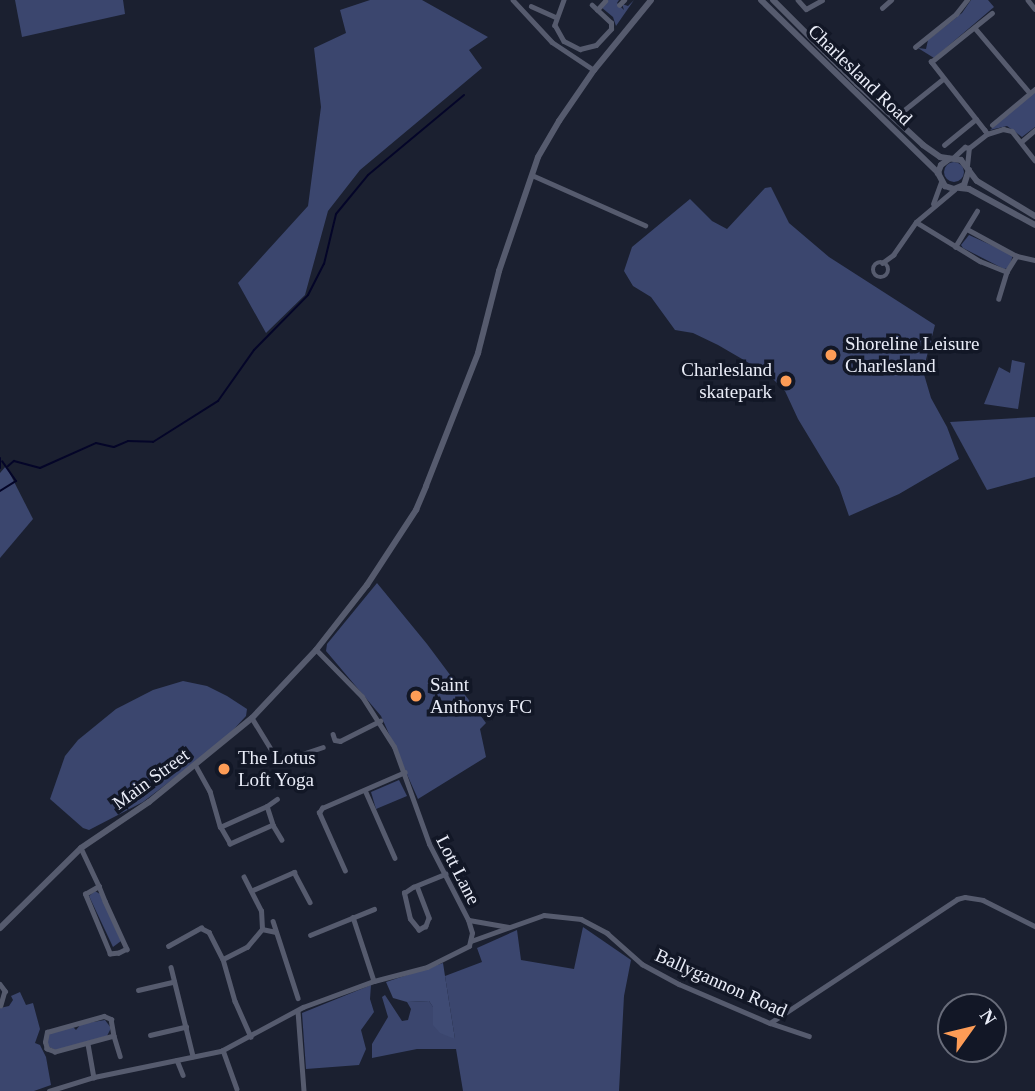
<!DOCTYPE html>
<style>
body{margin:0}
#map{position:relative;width:1035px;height:1091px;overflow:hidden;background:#1b2030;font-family:Georgia,serif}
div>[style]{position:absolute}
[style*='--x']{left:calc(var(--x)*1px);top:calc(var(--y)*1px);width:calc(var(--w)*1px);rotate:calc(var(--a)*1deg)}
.green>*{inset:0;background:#3b466e}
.round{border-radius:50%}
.forest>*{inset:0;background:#3f4b74}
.stream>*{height:2px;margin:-1px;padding:0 1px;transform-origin:1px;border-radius:1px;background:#040528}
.minor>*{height:4.5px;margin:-2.25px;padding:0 2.25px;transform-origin:2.25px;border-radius:2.25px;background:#565b6e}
.minor>.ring{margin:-2.25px;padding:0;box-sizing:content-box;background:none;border:4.5px solid #565b6e;border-radius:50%}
.secondary>*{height:6px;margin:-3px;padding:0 3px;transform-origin:3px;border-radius:3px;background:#565b6e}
.dots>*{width:19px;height:19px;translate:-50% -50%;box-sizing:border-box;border:4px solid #121726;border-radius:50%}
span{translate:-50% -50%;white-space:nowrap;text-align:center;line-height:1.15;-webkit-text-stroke:7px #121726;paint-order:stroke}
.street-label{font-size:19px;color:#e9ecf7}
.poi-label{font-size:19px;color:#e9ecf7}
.left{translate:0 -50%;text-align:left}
.right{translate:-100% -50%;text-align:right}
.north{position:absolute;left:937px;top:993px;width:70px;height:70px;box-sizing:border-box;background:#121726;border:2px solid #686c7a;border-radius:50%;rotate:56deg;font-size:19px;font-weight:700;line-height:28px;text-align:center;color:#e9ecf7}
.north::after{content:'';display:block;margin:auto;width:24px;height:32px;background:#fd9c56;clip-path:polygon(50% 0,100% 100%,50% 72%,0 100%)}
</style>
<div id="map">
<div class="green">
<div style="clip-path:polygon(15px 0,123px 0,125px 14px,22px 37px)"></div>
<div style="clip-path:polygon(370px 0,422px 0,488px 37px,469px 50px,482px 68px,360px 170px,328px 211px,305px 295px,266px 333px,238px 283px,308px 206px,321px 107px,314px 48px,346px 33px,340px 10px)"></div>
<div style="clip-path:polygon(603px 0,619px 0,617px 3px,624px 10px,622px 4px,628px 6px,634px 0,616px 26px,613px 17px,601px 7px,605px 2px)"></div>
<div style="clip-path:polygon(971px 0,988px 0,994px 7px,934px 58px,918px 48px,926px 49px,928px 40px,962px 13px)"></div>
<div style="clip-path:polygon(1035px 91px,1035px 127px,1022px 137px,1007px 126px,990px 130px)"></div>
<div class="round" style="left:944px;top:162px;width:20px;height:20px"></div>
<div style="clip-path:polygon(771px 187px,789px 223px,829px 257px,935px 325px,923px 371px,931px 398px,947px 427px,959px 459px,899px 494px,849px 516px,839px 487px,798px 419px,785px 391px,768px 374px,718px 345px,693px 333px,675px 330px,651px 297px,633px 286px,624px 271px,632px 247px,690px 199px,712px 221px,727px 229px,765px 188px)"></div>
<div style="clip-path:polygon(969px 235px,1013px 255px,1009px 268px,1004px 269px,963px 248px,961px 245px)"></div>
<div style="clip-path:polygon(1012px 360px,1025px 363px,1018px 409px,984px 404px,999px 367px,1010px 373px)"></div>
<div style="clip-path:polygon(1035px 417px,1035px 477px,987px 490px,950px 422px)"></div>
<div style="clip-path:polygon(6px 466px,33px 519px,0 558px,0 473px)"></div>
<div style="clip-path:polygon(377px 583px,427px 644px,486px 723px,480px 729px,486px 757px,418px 799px,381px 716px,326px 651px,327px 644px)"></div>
<div style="clip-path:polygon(183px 681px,207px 686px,227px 696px,247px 709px,246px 716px,224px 740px,143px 802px,89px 830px,83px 828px,50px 799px,65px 756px,78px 740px,116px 709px,153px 690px)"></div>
<div style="clip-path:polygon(399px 780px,407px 796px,376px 809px,371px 792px)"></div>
<div style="clip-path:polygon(95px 891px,100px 894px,121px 941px,113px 947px,89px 896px)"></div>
<div style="clip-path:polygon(583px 927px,631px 960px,624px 996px,619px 1091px,463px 1091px,456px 1049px,417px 1049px,372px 1058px,372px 1044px,388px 1017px,382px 997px,385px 995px,402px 1021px,408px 1020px,411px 1009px,407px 1002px,429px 1001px,455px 1039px,445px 976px,482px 962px,477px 948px,517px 930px,521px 960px,574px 969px)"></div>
<div style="clip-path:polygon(371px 985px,370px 999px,374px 1012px,361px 1030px,366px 1049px,359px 1065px,306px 1069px,302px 1013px)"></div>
<div style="clip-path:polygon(20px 992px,26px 1005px,33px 1003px,40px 1029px,35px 1043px,40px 1045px,46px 1057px,51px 1085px,34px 1091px,0 1091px,0 1008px,9px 1006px,13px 1000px,11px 996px)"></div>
<div style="clip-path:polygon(105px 1020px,111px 1028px,107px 1036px,56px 1050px,49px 1047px,46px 1041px,50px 1033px,72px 1026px,76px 1030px,81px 1024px)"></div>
</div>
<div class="forest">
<div style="clip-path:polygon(443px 963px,445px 976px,455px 1039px,440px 1033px,433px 1025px,433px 1007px,429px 1001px,407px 1002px,393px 998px,386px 982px)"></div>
</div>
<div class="stream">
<div style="--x:0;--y:458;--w:10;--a:90"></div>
<div style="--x:8;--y:466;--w:8;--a:-40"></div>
<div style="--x:14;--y:461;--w:27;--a:15"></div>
<div style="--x:40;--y:468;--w:61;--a:-24.1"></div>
<div style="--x:96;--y:443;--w:18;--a:13"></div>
<div style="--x:114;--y:447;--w:15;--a:-23"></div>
<div style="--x:128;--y:441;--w:25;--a:2"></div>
<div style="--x:153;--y:442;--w:77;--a:-32.2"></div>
<div style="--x:218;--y:401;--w:62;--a:-54.8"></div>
<div style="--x:254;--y:350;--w:77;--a:-45.5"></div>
<div style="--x:308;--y:295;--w:35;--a:-63"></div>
<div style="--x:324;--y:264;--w:51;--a:-76.5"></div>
<div style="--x:336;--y:214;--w:50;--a:-50.6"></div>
<div style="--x:368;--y:175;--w:125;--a:-39.8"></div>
<div style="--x:0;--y:491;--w:19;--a:-32"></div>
<div style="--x:16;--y:481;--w:24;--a:-125"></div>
</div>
<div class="minor">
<div style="--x:513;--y:0;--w:57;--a:47.1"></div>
<div style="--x:552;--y:42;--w:50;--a:33.7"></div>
<div style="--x:564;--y:0;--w:27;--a:110"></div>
<div style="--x:555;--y:25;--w:18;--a:61"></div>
<div style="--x:564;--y:41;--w:18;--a:27"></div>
<div style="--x:580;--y:49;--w:16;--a:-14"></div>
<div style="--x:596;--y:45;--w:22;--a:-47"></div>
<div style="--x:611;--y:29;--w:6;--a:-90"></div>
<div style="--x:611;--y:23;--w:26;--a:-137"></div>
<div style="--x:798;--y:0;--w:12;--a:48"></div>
<div style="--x:806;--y:9;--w:18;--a:-29"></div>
<div style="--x:1028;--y:0;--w:11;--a:52"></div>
<div style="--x:619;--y:5;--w:7;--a:-45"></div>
<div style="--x:531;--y:6;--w:27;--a:24"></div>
<div style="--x:882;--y:8;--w:12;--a:-42"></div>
<div style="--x:597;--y:10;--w:12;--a:-48"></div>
<div style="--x:975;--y:28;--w:85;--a:49.8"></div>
<div style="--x:915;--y:47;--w:53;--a:-38.8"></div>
<div style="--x:956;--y:14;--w:18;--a:-52"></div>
<div style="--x:903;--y:111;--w:51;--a:-38.7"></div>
<div style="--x:992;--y:125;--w:56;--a:-39.9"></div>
<div style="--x:987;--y:134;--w:17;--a:-17"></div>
<div style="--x:1003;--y:129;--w:9;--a:13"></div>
<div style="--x:1012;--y:131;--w:37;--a:52"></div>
<div style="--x:1021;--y:142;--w:18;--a:-41"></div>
<div style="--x:944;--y:145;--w:41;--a:-39.1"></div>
<div style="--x:969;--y:148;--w:23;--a:-38"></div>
<div style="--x:987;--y:134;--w:4;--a:-124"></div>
<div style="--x:985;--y:131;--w:88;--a:-128"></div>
<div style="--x:931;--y:62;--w:78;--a:-38.8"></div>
<div style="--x:953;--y:158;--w:16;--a:-43"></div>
<div style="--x:965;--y:147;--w:4;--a:14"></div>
<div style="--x:967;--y:166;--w:18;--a:-84"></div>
<div style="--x:532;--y:175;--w:124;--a:23.9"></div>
<div style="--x:933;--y:204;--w:23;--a:-70"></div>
<div style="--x:916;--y:222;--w:75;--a:31.4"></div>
<div style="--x:980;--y:261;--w:29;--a:22"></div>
<div style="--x:967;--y:229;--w:57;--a:28.4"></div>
<div style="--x:1017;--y:256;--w:19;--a:122"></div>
<div style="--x:1007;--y:272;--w:28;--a:107"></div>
<div style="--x:955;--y:247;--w:42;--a:-58.6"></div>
<div style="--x:1017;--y:256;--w:18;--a:13"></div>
<div class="ring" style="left:873px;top:262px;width:11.5px;height:11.5px"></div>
<div style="--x:882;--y:263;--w:14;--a:-36"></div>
<div style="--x:893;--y:255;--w:40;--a:-55.1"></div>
<div style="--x:916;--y:222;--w:50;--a:-40.1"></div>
<div style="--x:252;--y:718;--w:52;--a:58.5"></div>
<div style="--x:279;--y:762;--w:46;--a:-18.8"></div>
<div style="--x:333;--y:734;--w:6;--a:72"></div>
<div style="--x:335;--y:740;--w:5;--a:11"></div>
<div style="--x:340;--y:741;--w:45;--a:-26.6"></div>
<div style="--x:196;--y:766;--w:29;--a:61"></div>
<div style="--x:210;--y:791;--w:37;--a:74"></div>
<div style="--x:365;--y:790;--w:74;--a:66.2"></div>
<div style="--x:267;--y:806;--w:20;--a:72"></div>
<div style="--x:273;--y:825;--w:47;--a:156.2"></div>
<div style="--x:230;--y:844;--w:20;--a:-120"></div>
<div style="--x:220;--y:827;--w:51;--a:-24.1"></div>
<div style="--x:267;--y:806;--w:12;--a:-35"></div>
<div style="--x:273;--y:825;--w:17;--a:59"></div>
<div style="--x:81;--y:848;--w:42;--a:64.7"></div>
<div style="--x:99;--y:886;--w:16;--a:68"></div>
<div style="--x:105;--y:901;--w:53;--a:65.4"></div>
<div style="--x:127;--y:949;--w:9;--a:153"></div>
<div style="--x:119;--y:953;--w:9;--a:174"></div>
<div style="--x:110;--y:954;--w:65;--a:-112.6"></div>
<div style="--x:85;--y:894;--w:16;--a:-30"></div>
<div style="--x:345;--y:871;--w:64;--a:-114.1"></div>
<div style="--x:319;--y:813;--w:6;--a:-59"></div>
<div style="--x:322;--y:808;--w:90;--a:-23.4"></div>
<div style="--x:417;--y:886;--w:34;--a:69"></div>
<div style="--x:429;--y:918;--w:9;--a:111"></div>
<div style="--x:426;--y:926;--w:8;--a:150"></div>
<div style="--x:419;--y:930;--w:14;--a:-129"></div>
<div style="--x:410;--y:919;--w:27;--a:-103"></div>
<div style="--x:404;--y:893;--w:11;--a:-34"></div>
<div style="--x:413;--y:887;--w:35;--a:-22"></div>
<div style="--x:253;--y:890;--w:45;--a:-23.7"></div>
<div style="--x:294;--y:872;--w:34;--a:62"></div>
<div style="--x:353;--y:917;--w:67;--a:71.8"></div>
<div style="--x:469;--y:920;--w:40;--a:10"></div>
<div style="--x:273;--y:921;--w:81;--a:72"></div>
<div style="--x:262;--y:929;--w:14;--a:12"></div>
<div style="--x:310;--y:935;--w:69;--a:-22.1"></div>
<div style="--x:471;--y:941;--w:77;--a:-19.6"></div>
<div style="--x:544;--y:915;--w:37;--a:6"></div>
<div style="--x:581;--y:919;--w:30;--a:28"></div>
<div style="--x:607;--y:933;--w:47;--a:41.5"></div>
<div style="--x:642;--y:964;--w:42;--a:28.4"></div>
<div style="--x:679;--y:984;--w:99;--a:23.2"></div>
<div style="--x:770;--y:1023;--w:41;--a:18.4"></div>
<div style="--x:168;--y:946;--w:38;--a:-29"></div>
<div style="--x:201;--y:928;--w:9;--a:27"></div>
<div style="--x:209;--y:932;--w:30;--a:63"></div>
<div style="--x:223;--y:959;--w:44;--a:74.1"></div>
<div style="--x:235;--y:1001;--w:39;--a:66"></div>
<div style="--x:223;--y:959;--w:27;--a:-27"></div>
<div style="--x:247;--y:947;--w:23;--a:-50"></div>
<div style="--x:262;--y:929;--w:18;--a:-93"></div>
<div style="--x:261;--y:911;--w:38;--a:-117"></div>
<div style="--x:171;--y:967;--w:92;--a:76.1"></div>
<div style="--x:0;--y:984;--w:9;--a:54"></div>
<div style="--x:5;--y:991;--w:15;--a:106"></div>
<div style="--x:138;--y:990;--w:37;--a:-13"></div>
<div style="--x:298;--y:1011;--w:80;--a:85.7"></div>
<div style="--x:104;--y:1016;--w:8;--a:23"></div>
<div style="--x:111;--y:1019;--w:17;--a:80"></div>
<div style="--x:114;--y:1036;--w:61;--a:164.8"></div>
<div style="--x:55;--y:1052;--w:9;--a:-159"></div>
<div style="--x:47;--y:1049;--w:7;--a:-106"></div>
<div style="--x:45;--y:1042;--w:10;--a:-79"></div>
<div style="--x:47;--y:1032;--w:59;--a:-15.7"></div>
<div style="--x:770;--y:1023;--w:224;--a:-33.5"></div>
<div style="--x:957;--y:899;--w:8;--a:-14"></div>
<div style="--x:965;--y:897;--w:18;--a:9"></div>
<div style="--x:983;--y:900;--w:58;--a:26.6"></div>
<div style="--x:150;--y:1035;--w:37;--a:-13"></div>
<div style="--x:114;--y:1036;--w:21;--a:73"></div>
<div style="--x:88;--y:1044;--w:34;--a:80"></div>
<div style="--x:223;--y:1050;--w:41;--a:70.3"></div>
<div style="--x:177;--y:1060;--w:16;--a:68"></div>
<div style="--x:49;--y:1091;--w:47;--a:-17.3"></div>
<div style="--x:94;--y:1077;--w:130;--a:-11.6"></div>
<div style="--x:221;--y:1051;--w:93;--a:-28.2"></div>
<div style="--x:303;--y:1007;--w:76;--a:-20.1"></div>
<div style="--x:374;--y:981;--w:55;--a:-14.8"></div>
<div style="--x:427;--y:967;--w:47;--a:-26.6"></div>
<div style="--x:469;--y:946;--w:13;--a:-77"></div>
<div style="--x:472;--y:933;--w:14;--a:-107"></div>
<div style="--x:468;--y:920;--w:85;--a:-117.2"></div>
<div style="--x:429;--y:844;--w:103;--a:-109.8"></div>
<div style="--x:394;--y:747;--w:59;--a:-122.6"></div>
<div style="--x:362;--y:697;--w:66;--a:-134.4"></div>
</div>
<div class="secondary">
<div style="--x:761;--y:0;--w:248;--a:44.3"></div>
<div style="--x:773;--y:0;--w:119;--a:45"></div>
<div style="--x:857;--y:84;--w:90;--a:42.7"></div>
<div style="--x:923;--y:145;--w:21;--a:35"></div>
<div style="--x:940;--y:157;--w:21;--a:8"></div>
<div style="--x:961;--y:160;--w:26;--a:53"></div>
<div style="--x:977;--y:181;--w:68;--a:31.1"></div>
<div style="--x:949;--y:159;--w:10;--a:143"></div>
<div style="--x:941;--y:165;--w:9;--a:111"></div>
<div style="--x:938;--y:173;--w:15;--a:62"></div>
<div style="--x:945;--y:186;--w:9;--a:18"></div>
<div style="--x:954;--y:189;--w:11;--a:-22"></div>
<div style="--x:964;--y:185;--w:16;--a:-72"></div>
<div style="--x:960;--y:188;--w:9;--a:6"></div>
<div style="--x:969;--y:189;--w:75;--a:28.6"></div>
<div style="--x:0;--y:928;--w:114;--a:-44.6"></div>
<div style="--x:81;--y:848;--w:82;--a:-34.1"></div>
<div style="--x:149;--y:802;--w:133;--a:-39.2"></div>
<div style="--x:252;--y:718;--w:93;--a:-46.7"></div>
<div style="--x:316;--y:650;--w:83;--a:-51.9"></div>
<div style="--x:367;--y:585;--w:90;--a:-56.8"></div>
<div style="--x:416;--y:510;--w:26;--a:-67"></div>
<div style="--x:426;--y:486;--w:143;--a:-68.6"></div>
<div style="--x:478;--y:353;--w:85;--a:-75.6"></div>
<div style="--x:499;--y:271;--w:120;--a:-71.1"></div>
<div style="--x:538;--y:157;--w:42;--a:-59.7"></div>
<div style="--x:559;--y:121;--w:62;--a:-55.5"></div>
<div style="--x:594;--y:70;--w:90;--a:-50.8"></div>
</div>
<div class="dots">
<div style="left:831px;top:355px;background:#fd9c56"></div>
<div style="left:786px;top:381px;background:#fd9c56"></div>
<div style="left:416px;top:696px;background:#fd9c56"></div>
<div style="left:224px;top:769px;background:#fd9c56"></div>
</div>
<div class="street-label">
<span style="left:860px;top:75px;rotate:44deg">Charlesland Road</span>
<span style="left:151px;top:779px;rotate:-36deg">Main Street</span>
<span style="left:458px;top:870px;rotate:63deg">Lott Lane</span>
<span style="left:721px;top:983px;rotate:24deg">Ballygannon Road</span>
</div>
<div class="poi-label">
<span class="left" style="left:845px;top:355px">Shoreline Leisure<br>Charlesland</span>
<span class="right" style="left:772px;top:381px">Charlesland<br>skatepark</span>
<span class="left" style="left:430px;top:696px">Saint<br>Anthonys FC</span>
<span class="left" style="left:238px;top:769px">The Lotus<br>Loft Yoga</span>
</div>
<div class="north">N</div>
</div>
